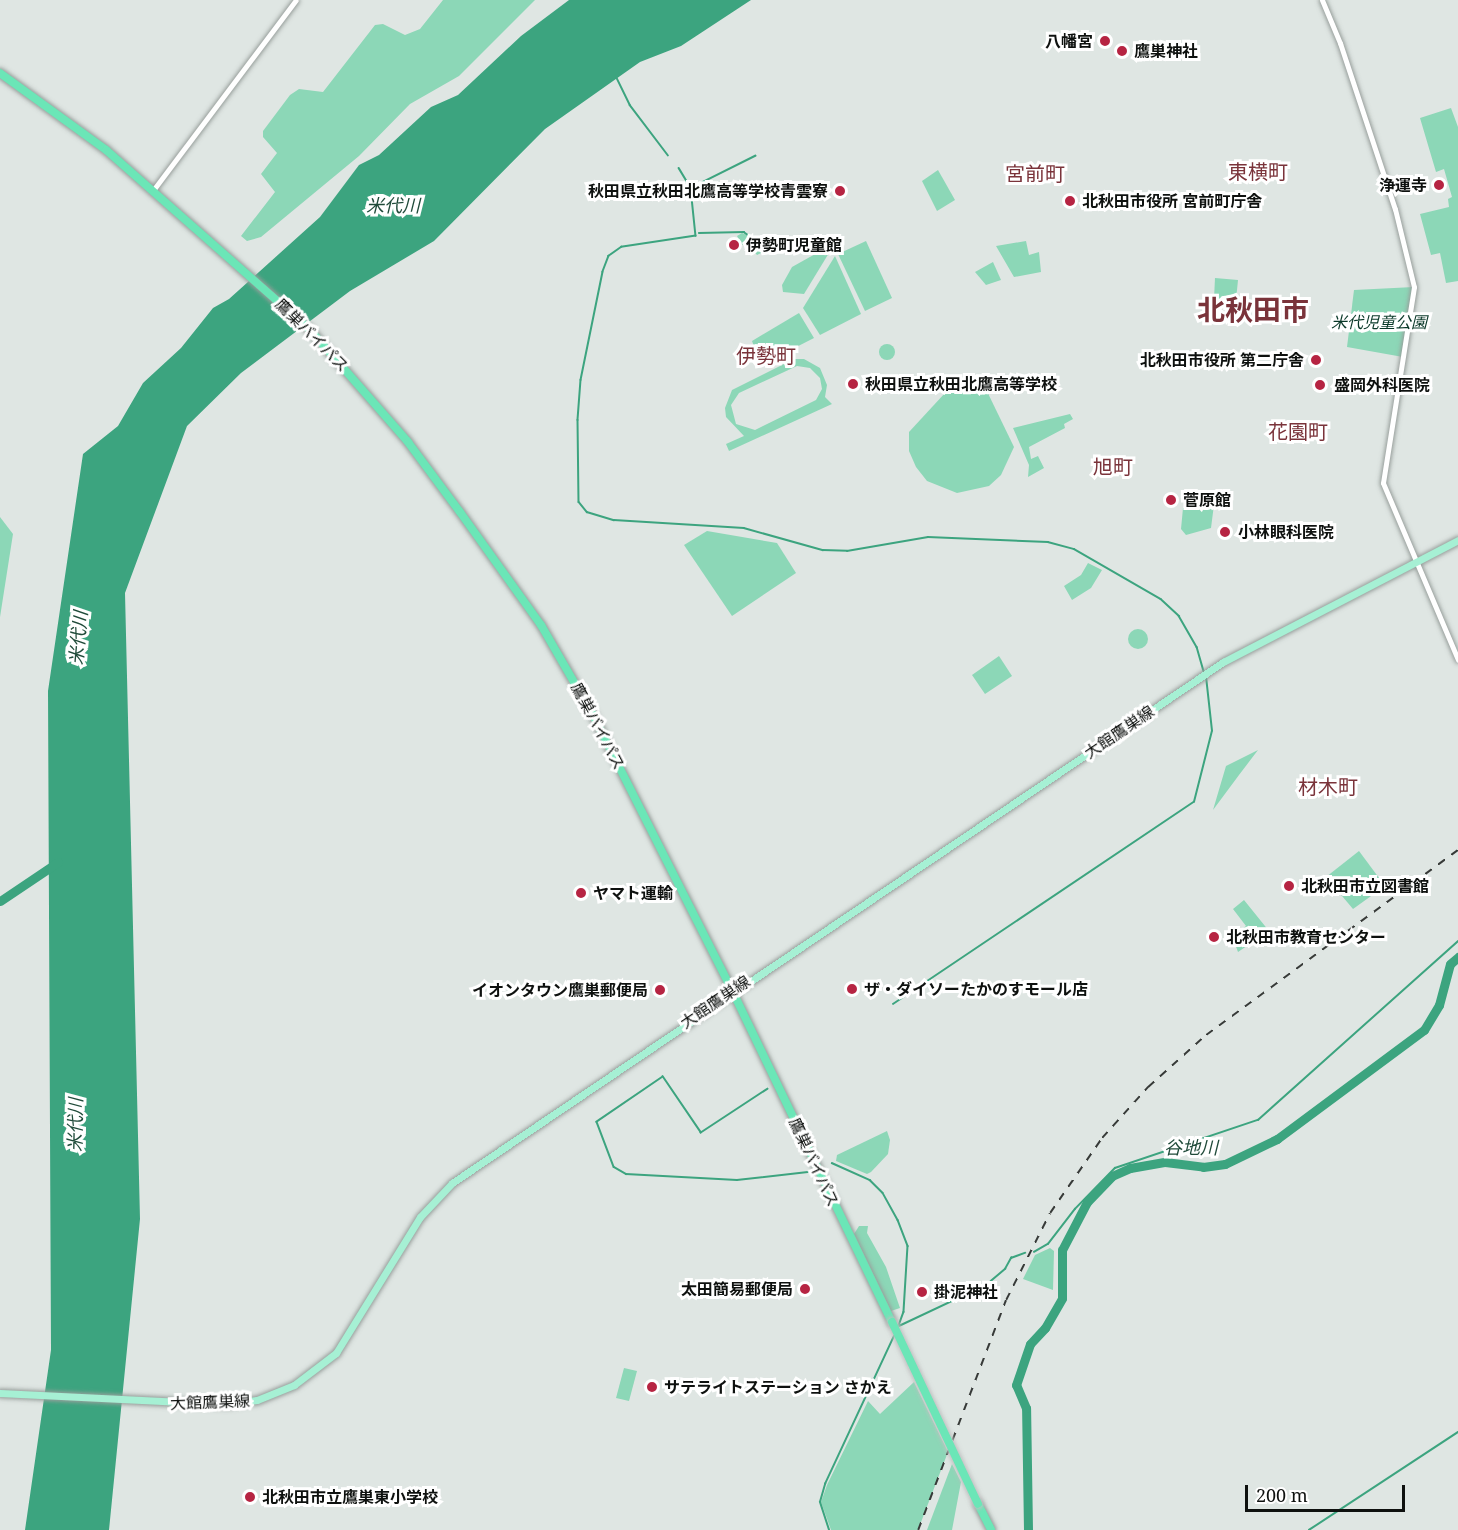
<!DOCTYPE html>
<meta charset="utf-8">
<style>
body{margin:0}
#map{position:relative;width:1458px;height:1530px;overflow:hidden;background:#dfe6e3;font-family:"Noto Serif","Noto Sans JP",serif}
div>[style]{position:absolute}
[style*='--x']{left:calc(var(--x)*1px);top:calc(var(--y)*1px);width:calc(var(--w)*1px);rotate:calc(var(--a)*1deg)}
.green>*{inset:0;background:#8cd7b7}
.round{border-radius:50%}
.water>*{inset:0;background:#3ca47f}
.stream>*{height:1.5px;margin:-0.75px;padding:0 0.75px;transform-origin:0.75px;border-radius:0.75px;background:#3ca47f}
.river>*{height:9px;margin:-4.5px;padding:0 4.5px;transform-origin:4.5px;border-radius:4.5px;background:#3ca47f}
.roads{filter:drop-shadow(0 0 2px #989f9c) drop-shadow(0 0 2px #989f9c)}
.minor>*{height:5px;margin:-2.5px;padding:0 2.5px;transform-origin:2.5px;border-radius:2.5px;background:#fff}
.major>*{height:7px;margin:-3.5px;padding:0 3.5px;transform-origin:3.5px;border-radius:3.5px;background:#a6f0d4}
.highway>*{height:8px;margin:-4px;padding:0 4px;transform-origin:4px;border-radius:4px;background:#6be6b7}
.rail>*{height:1.5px;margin-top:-0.75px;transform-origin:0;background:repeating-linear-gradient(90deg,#373a38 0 8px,transparent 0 16px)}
.bridges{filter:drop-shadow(0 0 2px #c0c1c1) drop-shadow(0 0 2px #c0c1c1)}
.highway-bridge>*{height:8px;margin:-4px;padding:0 4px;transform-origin:4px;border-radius:4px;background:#6be6b7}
.dots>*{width:16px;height:16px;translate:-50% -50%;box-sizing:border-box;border:3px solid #fff;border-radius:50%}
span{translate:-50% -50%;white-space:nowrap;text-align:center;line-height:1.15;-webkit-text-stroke:6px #fff;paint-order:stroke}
.poi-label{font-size:16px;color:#0e110f;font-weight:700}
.right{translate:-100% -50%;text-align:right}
.left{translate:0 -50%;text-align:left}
.park-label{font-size:16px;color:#083727;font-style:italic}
.street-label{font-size:16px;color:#0e110f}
.water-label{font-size:18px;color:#204b3a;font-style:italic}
.quarter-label{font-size:20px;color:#7a333a}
.town-label{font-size:28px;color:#7a333a;font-weight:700}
.scale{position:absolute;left:1245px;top:1485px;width:160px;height:27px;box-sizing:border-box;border:3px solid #0e110f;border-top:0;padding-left:8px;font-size:18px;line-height:21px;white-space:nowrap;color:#0e110f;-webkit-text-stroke:4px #fff;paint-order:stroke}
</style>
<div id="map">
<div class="green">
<div style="clip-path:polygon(443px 0,535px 0,459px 76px,410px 104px,359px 156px,261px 237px,247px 241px,241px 236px,275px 192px,261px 174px,277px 153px,263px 137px,263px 131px,290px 95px,299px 89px,323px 92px,375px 25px,383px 24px,405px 35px,420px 29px)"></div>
<div style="clip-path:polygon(1451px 108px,1458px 127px,1458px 281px,1446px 283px,1440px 253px,1431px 255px,1420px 214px,1449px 207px,1448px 199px,1452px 197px,1444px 169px,1436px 172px,1420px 118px)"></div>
<div style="clip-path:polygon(938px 170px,955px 200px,937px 211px,922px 181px)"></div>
<div style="clip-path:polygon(742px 233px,751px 237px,765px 251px,757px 255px,746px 242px,742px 245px,737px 236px)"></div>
<div style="clip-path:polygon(866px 241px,892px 298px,865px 311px,838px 254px)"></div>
<div style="clip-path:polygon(1026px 241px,1029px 255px,1039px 252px,1041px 272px,1014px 277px,996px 246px)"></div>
<div style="clip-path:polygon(826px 248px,832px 248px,804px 294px,783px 292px,782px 285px,792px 267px)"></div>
<div style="clip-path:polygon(835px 256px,861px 314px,820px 335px,803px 308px)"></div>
<div style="clip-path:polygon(993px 262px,1001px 280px,986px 285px,975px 272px)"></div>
<div style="clip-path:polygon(1215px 278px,1238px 280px,1236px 300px,1214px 299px)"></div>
<div style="clip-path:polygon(1414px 287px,1403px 357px,1347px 347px,1354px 290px)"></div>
<div style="clip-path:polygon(799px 313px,814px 338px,761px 365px,752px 341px)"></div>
<div class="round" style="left:879px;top:344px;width:16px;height:16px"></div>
<div style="clip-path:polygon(evenodd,794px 359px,804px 359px,820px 368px,827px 385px,825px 397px,832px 404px,729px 451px,726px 444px,744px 436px,726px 417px,725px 408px,732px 390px,794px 359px,797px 366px,810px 368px,820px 378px,822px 389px,816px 400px,755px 430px,736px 424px,731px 405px,739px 393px,797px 366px)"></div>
<div style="clip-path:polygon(971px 373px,982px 381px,1014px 447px,1001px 475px,989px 486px,957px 493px,927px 481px,916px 467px,909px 451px,909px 432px,957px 380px)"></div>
<div style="clip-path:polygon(1070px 414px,1073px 419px,1064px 424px,1065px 428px,1029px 447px,1031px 459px,1038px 456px,1044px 468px,1028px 477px,1029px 465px,1013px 428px)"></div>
<div style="clip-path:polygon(1201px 495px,1215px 497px,1211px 528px,1186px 535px,1181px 529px,1183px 508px,1199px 510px)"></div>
<div style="clip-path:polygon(0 517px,13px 534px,0 617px)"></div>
<div style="clip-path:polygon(707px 531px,777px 543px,796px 573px,732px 616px,684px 545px)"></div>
<div style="clip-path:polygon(1088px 563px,1102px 570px,1091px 588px,1072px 600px,1064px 586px,1081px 575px)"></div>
<div class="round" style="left:1128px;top:629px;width:20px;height:20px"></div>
<div style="clip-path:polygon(999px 656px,1012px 676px,985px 694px,972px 675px)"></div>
<div style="clip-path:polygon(1258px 750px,1239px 775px,1213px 810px,1226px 766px)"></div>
<div style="clip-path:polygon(1359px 851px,1385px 886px,1353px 909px,1326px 877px)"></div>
<div style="clip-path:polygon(1244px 900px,1269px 931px,1238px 952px,1232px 936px,1246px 926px,1233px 909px)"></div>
<div style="clip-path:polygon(887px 1131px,890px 1140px,888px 1154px,871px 1172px,867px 1174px,836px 1161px,837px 1155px)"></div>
<div style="clip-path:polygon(859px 1226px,868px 1226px,867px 1233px,886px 1267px,900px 1308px,891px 1311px,854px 1234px)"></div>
<div style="clip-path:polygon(1050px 1248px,1054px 1251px,1053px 1290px,1023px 1279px,1035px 1255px)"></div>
<div style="clip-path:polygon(624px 1368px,637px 1371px,629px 1401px,616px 1398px)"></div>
<div style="clip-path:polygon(914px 1382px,948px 1452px,918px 1530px,831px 1530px,821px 1502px,827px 1485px,868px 1401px,880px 1414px)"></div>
<div style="clip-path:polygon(952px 1464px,961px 1482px,952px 1530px,927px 1530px)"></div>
</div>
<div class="water">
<div style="clip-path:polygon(569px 0,751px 0,681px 46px,640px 62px,545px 129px,434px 241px,350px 291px,241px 373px,187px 426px,125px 593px,140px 1219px,109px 1530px,25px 1530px,51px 1350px,48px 691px,83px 454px,118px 426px,143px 383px,181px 348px,213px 308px,229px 299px,320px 217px,359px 165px,379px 155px,431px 107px,458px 95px,521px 36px)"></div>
</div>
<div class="stream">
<div style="--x:617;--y:78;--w:30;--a:64"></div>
<div style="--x:630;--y:105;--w:63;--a:52.8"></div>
<div style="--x:679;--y:168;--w:23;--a:59"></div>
<div style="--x:691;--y:188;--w:48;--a:84.1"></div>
<div style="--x:696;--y:236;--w:75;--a:171.5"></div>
<div style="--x:622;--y:247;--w:16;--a:145"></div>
<div style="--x:609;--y:256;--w:17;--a:111"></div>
<div style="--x:603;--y:272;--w:110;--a:101.5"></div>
<div style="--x:581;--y:380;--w:40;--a:94.3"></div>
<div style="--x:578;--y:420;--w:82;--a:89.3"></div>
<div style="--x:579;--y:502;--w:13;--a:51"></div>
<div style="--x:587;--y:512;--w:28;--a:17"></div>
<div style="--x:614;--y:520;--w:130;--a:3.5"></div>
<div style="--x:744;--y:528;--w:82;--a:15.6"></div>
<div style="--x:823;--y:550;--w:24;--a:2"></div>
<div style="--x:847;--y:551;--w:82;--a:-9.8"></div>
<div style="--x:928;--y:537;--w:120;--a:2.4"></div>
<div style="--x:1048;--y:542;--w:27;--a:15"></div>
<div style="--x:1074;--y:549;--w:100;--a:29.9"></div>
<div style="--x:1161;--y:599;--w:25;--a:43"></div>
<div style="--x:1179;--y:616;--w:36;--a:60"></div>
<div style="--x:1197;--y:647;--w:26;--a:74"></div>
<div style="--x:691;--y:188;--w:72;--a:-26.6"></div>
<div style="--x:699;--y:233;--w:45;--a:-1.3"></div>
<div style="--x:744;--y:232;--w:31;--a:36"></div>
<div style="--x:893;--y:1004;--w:362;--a:-33.9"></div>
<div style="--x:1194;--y:802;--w:73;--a:-75.8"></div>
<div style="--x:1212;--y:731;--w:54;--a:-96.3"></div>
<div style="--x:768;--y:1089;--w:80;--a:146.7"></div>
<div style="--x:701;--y:1133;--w:68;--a:-124.2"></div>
<div style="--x:663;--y:1077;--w:80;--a:145.7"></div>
<div style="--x:597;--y:1122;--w:48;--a:69.3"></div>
<div style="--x:614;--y:1167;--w:14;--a:30"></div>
<div style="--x:626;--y:1174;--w:111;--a:3.1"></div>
<div style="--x:737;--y:1180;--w:71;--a:-6.4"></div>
<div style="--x:832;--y:1163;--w:42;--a:24.1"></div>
<div style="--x:870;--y:1180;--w:18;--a:45"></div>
<div style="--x:883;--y:1193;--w:31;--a:61"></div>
<div style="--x:898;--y:1220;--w:28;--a:69"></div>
<div style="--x:908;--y:1246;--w:66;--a:93.5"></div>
<div style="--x:904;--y:1312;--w:15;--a:110"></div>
<div style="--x:1034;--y:1252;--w:16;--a:-30"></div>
<div style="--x:1048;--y:1244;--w:44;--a:-52.4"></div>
<div style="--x:1075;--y:1209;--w:57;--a:-45.7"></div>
<div style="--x:1115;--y:1168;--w:151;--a:-18.6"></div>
<div style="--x:1258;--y:1120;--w:268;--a:-41.8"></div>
<div style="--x:899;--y:1326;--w:96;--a:-25.2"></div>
<div style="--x:986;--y:1285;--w:25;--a:-40"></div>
<div style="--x:1005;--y:1269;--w:13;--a:-61"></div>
<div style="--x:1011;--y:1258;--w:15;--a:-20"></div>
<div style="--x:829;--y:1530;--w:29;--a:-108"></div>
<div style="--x:820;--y:1502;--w:19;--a:-74"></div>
<div style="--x:825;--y:1484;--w:163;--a:-65"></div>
<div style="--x:1309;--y:1530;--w:178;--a:-33.3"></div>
</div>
<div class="river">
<div style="--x:0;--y:901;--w:70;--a:-33.9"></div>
<div style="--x:1028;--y:1530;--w:122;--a:-90.9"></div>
<div style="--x:1026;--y:1408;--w:25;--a:-113"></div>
<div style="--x:1016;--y:1385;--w:43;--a:-71.1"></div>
<div style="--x:1030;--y:1344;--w:22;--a:-47"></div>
<div style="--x:1045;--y:1328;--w:34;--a:-60"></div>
<div style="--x:1062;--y:1298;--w:48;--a:-90"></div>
<div style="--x:1062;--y:1250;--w:54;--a:-62.5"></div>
<div style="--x:1087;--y:1202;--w:36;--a:-46"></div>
<div style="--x:1112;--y:1176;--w:20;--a:-24"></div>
<div style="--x:1130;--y:1168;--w:36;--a:-10"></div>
<div style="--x:1165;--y:1162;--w:38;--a:7"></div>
<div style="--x:1203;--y:1167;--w:22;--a:-8"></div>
<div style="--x:1225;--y:1164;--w:58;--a:-25.7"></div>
<div style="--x:1277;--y:1139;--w:183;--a:-36.6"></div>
<div style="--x:1424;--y:1030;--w:29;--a:-59"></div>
<div style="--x:1439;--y:1005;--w:42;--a:-75"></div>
<div style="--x:1450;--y:964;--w:11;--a:-41"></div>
</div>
<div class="roads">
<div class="minor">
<div style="--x:1322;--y:0;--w:47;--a:67.3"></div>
<div style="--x:1340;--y:43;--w:175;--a:71.7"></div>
<div style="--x:1395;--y:209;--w:80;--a:76.3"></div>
<div style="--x:1414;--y:287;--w:198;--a:99"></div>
<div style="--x:1383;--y:483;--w:192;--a:67"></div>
<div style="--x:154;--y:189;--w:236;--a:-53.1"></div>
</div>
<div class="major">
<div style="--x:0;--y:1393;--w:228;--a:2.8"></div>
<div style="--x:228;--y:1404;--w:29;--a:-8"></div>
<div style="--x:257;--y:1400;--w:40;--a:-22"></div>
<div style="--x:294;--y:1385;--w:53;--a:-37.3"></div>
<div style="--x:336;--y:1353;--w:160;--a:-58.3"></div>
<div style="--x:420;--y:1217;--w:47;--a:-46.7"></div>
<div style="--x:452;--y:1183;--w:931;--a:-34.05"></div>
<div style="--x:1223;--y:662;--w:265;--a:-27.4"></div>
</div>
<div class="highway">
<div style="--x:0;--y:73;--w:131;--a:36"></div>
<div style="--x:106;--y:150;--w:272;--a:41.4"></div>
<div style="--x:310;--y:330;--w:149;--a:48.8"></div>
<div style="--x:408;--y:442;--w:87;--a:53.4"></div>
<div style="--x:460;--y:512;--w:139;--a:54.4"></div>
<div style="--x:541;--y:625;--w:104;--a:60"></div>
<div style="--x:593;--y:715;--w:308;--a:63.2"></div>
<div style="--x:732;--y:990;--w:369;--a:64.3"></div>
<div style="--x:978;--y:1504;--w:29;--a:63"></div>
</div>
</div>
<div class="rail">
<div style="--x:918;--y:1530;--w:246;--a:-69.1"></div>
<div style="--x:1006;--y:1300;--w:97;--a:-63.2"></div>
<div style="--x:1050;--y:1213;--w:91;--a:-55.3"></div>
<div style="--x:1102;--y:1138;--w:69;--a:-48"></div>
<div style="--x:1148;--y:1087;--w:78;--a:-41.9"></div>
<div style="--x:1206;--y:1035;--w:313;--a:-36.3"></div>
</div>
<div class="bridges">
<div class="highway-bridge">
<div style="--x:892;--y:1322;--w:201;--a:64.7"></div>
</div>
</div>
<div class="dots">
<div style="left:1105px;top:41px;background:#b62442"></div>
<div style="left:1122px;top:51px;background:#b62442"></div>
<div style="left:1439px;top:185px;background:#b62442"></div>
<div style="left:840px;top:191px;background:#b62442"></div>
<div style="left:1070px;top:201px;background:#b62442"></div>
<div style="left:734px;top:245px;background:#b62442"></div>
<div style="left:1316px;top:360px;background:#b62442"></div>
<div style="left:853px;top:384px;background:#b62442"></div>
<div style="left:1320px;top:385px;background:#b62442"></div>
<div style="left:1171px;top:500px;background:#b62442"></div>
<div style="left:1225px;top:532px;background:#b62442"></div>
<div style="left:1289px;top:886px;background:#b62442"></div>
<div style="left:581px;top:893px;background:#b62442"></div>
<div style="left:1214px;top:937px;background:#b62442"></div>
<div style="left:852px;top:989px;background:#b62442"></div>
<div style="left:660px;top:990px;background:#b62442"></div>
<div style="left:805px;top:1289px;background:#b62442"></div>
<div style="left:922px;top:1292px;background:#b62442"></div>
<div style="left:652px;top:1387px;background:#b62442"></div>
<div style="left:250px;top:1497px;background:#b62442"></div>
</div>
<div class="poi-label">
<span class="right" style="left:1093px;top:41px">八幡宮</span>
<span class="left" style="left:1134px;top:51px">鷹巣神社</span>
<span class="right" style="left:1427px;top:185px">浄運寺</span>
<span class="right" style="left:828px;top:191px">秋田県立秋田北鷹高等学校青雲寮</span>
<span class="left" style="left:1082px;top:201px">北秋田市役所 宮前町庁舎</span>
<span class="left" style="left:746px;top:245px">伊勢町児童館</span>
<span class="right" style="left:1304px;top:360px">北秋田市役所 第二庁舎</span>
<span class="left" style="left:865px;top:384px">秋田県立秋田北鷹高等学校</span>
<span class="left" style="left:1334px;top:385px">盛岡外科医院</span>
<span class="left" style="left:1183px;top:500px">菅原館</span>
<span class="left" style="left:1238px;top:532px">小林眼科医院</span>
<span class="left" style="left:1301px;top:886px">北秋田市立図書館</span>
<span class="left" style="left:593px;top:893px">ヤマト運輸</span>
<span class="left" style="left:1226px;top:937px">北秋田市教育センター</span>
<span class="left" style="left:864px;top:989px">ザ・ダイソーたかのすモール店</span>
<span class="right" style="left:648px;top:990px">イオンタウン鷹巣郵便局</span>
<span class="right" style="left:793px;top:1289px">太田簡易郵便局</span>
<span class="left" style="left:934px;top:1292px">掛泥神社</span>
<span class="left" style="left:664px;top:1387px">サテライトステーション さかえ</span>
<span class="left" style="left:262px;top:1497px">北秋田市立鷹巣東小学校</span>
</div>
<div class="park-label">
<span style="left:1379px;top:322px">米代児童公園</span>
</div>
<div class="street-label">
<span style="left:312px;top:335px;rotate:45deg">鷹巣バイパス</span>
<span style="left:598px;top:726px;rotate:62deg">鷹巣バイパス</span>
<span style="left:1119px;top:732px;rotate:-34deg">大館鷹巣線</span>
<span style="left:715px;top:1002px;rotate:-34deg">大館鷹巣線</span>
<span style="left:814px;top:1162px;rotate:65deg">鷹巣バイパス</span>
<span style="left:210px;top:1402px;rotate:-2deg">大館鷹巣線</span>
</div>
<div class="water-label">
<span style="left:393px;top:205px">米代川</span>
<span style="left:78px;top:638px;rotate:-85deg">米代川</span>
<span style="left:75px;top:1125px;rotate:-89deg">米代川</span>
<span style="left:1191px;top:1147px">谷地川</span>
</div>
<div class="quarter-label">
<span style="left:1258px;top:171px">東横町</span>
<span style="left:1035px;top:173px">宮前町</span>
<span style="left:766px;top:355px">伊勢町</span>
<span style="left:1298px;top:431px">花園町</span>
<span style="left:1113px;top:466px">旭町</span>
<span style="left:1328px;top:786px">材木町</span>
</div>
<div class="town-label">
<span style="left:1253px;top:309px">北秋田市</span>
</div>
<div class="scale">200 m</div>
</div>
